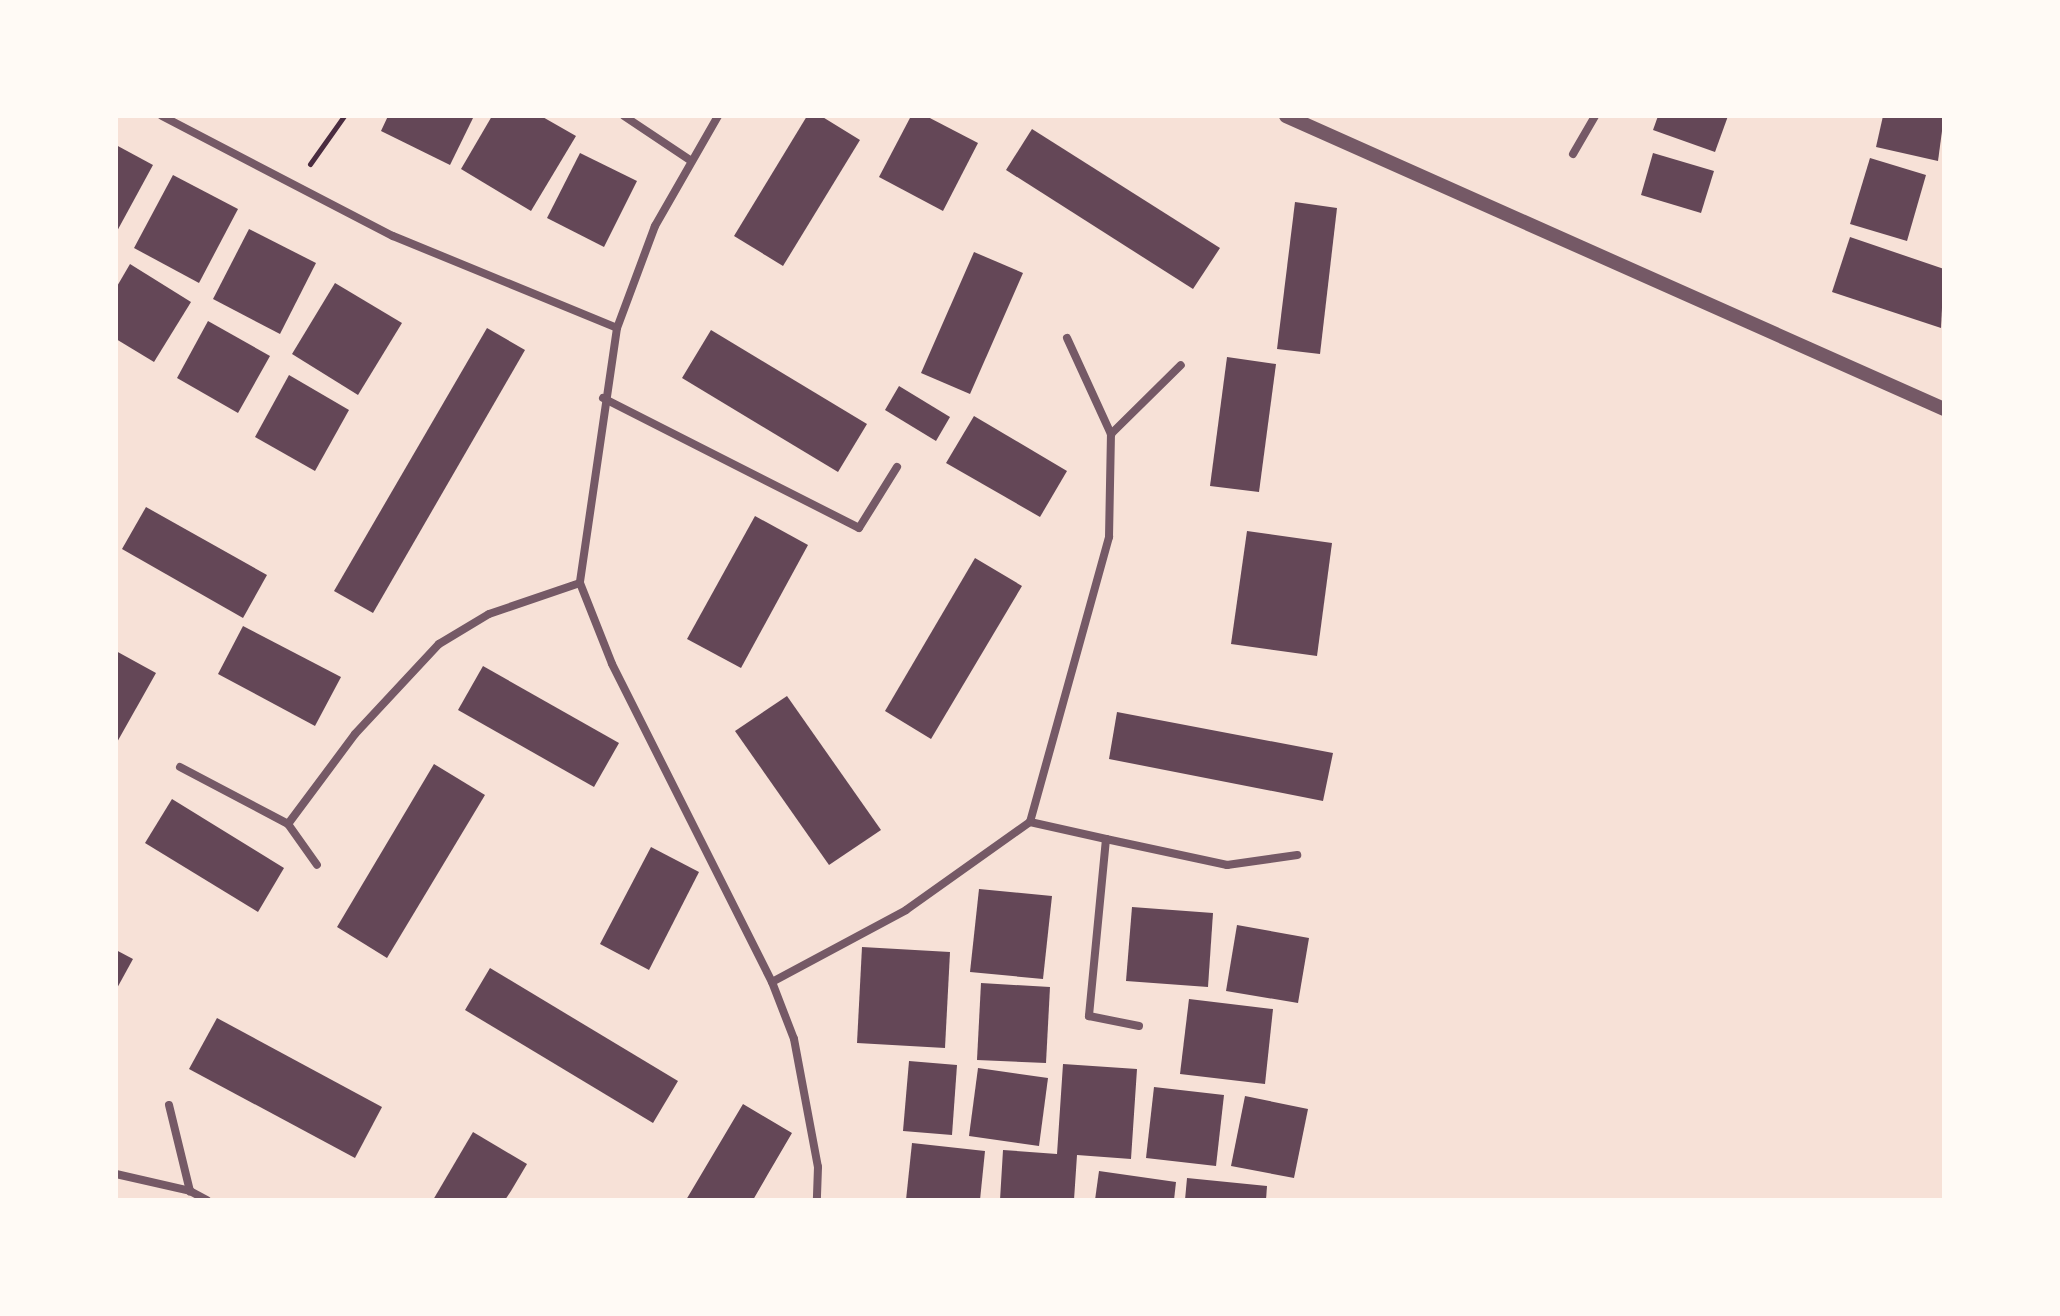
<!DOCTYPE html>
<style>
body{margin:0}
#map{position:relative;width:2060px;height:1316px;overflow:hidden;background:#f7e1d7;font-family:"Roboto Serif",serif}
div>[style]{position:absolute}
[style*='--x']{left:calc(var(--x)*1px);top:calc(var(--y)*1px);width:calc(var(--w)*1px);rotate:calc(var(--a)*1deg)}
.building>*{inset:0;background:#644757}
.path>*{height:5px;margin:-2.5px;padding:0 2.5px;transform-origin:2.5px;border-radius:2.5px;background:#4a2c40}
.minor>*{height:8px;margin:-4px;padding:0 4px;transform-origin:4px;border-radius:4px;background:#755966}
.tertiary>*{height:14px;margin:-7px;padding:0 7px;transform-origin:7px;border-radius:7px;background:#755966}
span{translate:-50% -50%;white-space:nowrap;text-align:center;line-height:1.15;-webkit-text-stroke:6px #fffaf5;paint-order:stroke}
.frame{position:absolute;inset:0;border:118px solid #fffaf5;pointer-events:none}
</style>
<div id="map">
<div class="building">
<div style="clip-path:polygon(388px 116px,474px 116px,450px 165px,381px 131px)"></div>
<div style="clip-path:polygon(492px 116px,541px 116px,576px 136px,531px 211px,461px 169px)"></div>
<div style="clip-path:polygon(807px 116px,821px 116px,860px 140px,783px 266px,734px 236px)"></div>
<div style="clip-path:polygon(911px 116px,926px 116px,978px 143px,943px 211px,879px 177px)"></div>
<div style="clip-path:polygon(1658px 116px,1728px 116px,1715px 152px,1653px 130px)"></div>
<div style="clip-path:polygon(1883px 116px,1944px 116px,1938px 161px,1876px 147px)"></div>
<div style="clip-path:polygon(1032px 129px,1220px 248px,1193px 289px,1006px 170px)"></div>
<div style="clip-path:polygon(116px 145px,153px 165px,116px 233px)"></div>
<div style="clip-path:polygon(580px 153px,637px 181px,604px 247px,547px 218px)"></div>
<div style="clip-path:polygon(1653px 153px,1714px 171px,1701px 213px,1641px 195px)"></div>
<div style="clip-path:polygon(1870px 158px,1926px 175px,1907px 241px,1850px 224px)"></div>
<div style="clip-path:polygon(173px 175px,238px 209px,199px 283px,134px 248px)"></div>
<div style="clip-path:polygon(1295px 202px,1337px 208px,1320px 354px,1277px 349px)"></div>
<div style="clip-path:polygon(249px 229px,316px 263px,280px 334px,213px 299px)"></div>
<div style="clip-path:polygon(1850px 237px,1944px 269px,1941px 328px,1832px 292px)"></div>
<div style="clip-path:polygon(974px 252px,1023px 273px,970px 394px,921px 373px)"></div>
<div style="clip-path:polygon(130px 264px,191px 302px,154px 362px,116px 339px,116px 288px)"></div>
<div style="clip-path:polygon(335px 283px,402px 323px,358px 395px,292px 354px)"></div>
<div style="clip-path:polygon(208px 321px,270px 356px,238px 413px,177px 378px)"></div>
<div style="clip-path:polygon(487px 328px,525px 350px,373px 613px,334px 591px)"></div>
<div style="clip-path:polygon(711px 330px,867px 424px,838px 472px,682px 378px)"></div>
<div style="clip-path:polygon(1227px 357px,1276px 364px,1259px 492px,1210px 486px)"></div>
<div style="clip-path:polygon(289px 375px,349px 410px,315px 471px,255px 437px)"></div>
<div style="clip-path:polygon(899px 386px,950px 417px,936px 441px,885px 410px)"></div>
<div style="clip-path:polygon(974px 416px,1067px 471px,1040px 517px,946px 463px)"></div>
<div style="clip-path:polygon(146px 507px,267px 575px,243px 618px,122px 549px)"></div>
<div style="clip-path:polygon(755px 516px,808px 545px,741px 668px,687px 639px)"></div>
<div style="clip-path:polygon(1247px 531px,1332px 543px,1317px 656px,1231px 644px)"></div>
<div style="clip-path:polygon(975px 558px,1022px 586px,931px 739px,885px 711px)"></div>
<div style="clip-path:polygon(243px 626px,341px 677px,315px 726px,218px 674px)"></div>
<div style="clip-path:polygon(116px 651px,156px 673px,116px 744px)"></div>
<div style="clip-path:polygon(483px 666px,619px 743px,594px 787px,458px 710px)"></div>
<div style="clip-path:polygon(787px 696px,881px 830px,829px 865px,735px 731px)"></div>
<div style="clip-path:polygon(1117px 712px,1333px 753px,1323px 801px,1109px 759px)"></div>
<div style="clip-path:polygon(434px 764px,485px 795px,387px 958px,337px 927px)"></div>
<div style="clip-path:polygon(172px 799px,284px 868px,258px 912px,145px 843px)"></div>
<div style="clip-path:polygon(651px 847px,699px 872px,649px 970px,600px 944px)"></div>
<div style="clip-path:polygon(979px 889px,1052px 896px,1043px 979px,970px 972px)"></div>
<div style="clip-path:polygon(1132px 907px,1213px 913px,1208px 987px,1126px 981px)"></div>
<div style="clip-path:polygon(1237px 925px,1309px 938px,1298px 1003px,1226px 991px)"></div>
<div style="clip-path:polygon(862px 947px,950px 952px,945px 1048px,857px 1043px)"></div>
<div style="clip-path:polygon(116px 950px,133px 959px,116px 990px)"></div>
<div style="clip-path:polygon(490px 968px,678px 1081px,653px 1123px,465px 1010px)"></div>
<div style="clip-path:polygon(981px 983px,1050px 987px,1046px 1063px,977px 1060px)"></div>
<div style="clip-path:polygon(1189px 999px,1273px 1009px,1265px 1084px,1180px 1074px)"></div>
<div style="clip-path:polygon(217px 1018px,382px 1107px,355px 1158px,189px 1069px)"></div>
<div style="clip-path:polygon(909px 1061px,957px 1065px,952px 1135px,903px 1131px)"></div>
<div style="clip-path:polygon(1063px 1064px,1137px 1069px,1131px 1159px,1077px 1155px,1074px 1200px,1000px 1200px,1003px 1150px,1057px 1154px)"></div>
<div style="clip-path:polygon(978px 1068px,1048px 1078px,1039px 1146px,969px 1136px)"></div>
<div style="clip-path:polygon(1154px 1087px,1224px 1095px,1216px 1166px,1146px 1158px)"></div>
<div style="clip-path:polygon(1245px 1096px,1308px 1109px,1294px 1178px,1231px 1166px)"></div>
<div style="clip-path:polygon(743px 1104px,792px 1133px,768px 1174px,753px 1200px,686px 1200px)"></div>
<div style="clip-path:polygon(473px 1132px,527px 1164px,511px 1191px,505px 1200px,433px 1200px)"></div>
<div style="clip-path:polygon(912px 1143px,985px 1151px,980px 1200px,906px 1200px)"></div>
<div style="clip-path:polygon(1099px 1171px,1176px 1182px,1174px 1200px,1095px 1200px)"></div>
<div style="clip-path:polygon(1187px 1178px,1267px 1186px,1266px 1200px,1185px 1200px)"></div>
</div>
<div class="path">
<div style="--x:310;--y:164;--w:59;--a:-54.7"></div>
</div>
<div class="minor">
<div style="--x:162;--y:116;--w:260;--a:27.5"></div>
<div style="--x:393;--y:236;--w:242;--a:22.3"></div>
<div style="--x:624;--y:116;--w:79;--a:33.7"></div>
<div style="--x:718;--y:116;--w:127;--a:119.8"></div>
<div style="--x:655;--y:226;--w:109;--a:110.4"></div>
<div style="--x:617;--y:328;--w:258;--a:98.3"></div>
<div style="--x:580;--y:583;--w:87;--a:68.4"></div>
<div style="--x:612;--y:664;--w:356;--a:63.3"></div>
<div style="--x:772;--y:982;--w:61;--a:68.9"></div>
<div style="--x:794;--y:1039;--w:130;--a:79.4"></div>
<div style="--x:818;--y:1167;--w:33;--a:92"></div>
<div style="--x:1573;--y:154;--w:44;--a:-59.9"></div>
<div style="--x:1067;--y:338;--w:106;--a:65.4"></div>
<div style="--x:603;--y:398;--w:287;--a:26.9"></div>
<div style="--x:859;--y:528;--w:72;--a:-58.1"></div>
<div style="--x:180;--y:767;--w:122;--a:27.8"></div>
<div style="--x:288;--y:824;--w:112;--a:-53.3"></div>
<div style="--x:355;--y:734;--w:123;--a:-47"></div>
<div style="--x:439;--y:644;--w:58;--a:-31"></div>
<div style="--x:489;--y:614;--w:96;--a:-18.8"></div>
<div style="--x:1030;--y:822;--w:78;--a:12.6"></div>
<div style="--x:1106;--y:839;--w:178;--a:95.5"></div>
<div style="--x:1089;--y:1016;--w:51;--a:11.3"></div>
<div style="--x:288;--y:824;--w:50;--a:54.7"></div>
<div style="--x:1106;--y:839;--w:124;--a:12.1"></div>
<div style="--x:1227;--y:865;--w:71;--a:-8.1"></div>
<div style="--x:772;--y:982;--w:152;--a:-28.2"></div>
<div style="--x:906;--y:910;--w:152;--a:-35.4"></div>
<div style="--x:1030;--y:822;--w:296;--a:-74.5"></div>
<div style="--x:1109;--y:537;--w:103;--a:-88.9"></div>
<div style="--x:1111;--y:434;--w:98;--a:-44.6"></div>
<div style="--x:169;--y:1105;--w:89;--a:76.3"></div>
<div style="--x:190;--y:1191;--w:19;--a:28"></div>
<div style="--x:116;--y:1174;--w:76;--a:12.9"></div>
</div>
<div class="tertiary">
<div style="--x:1286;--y:116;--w:720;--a:24"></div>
</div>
<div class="frame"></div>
</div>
